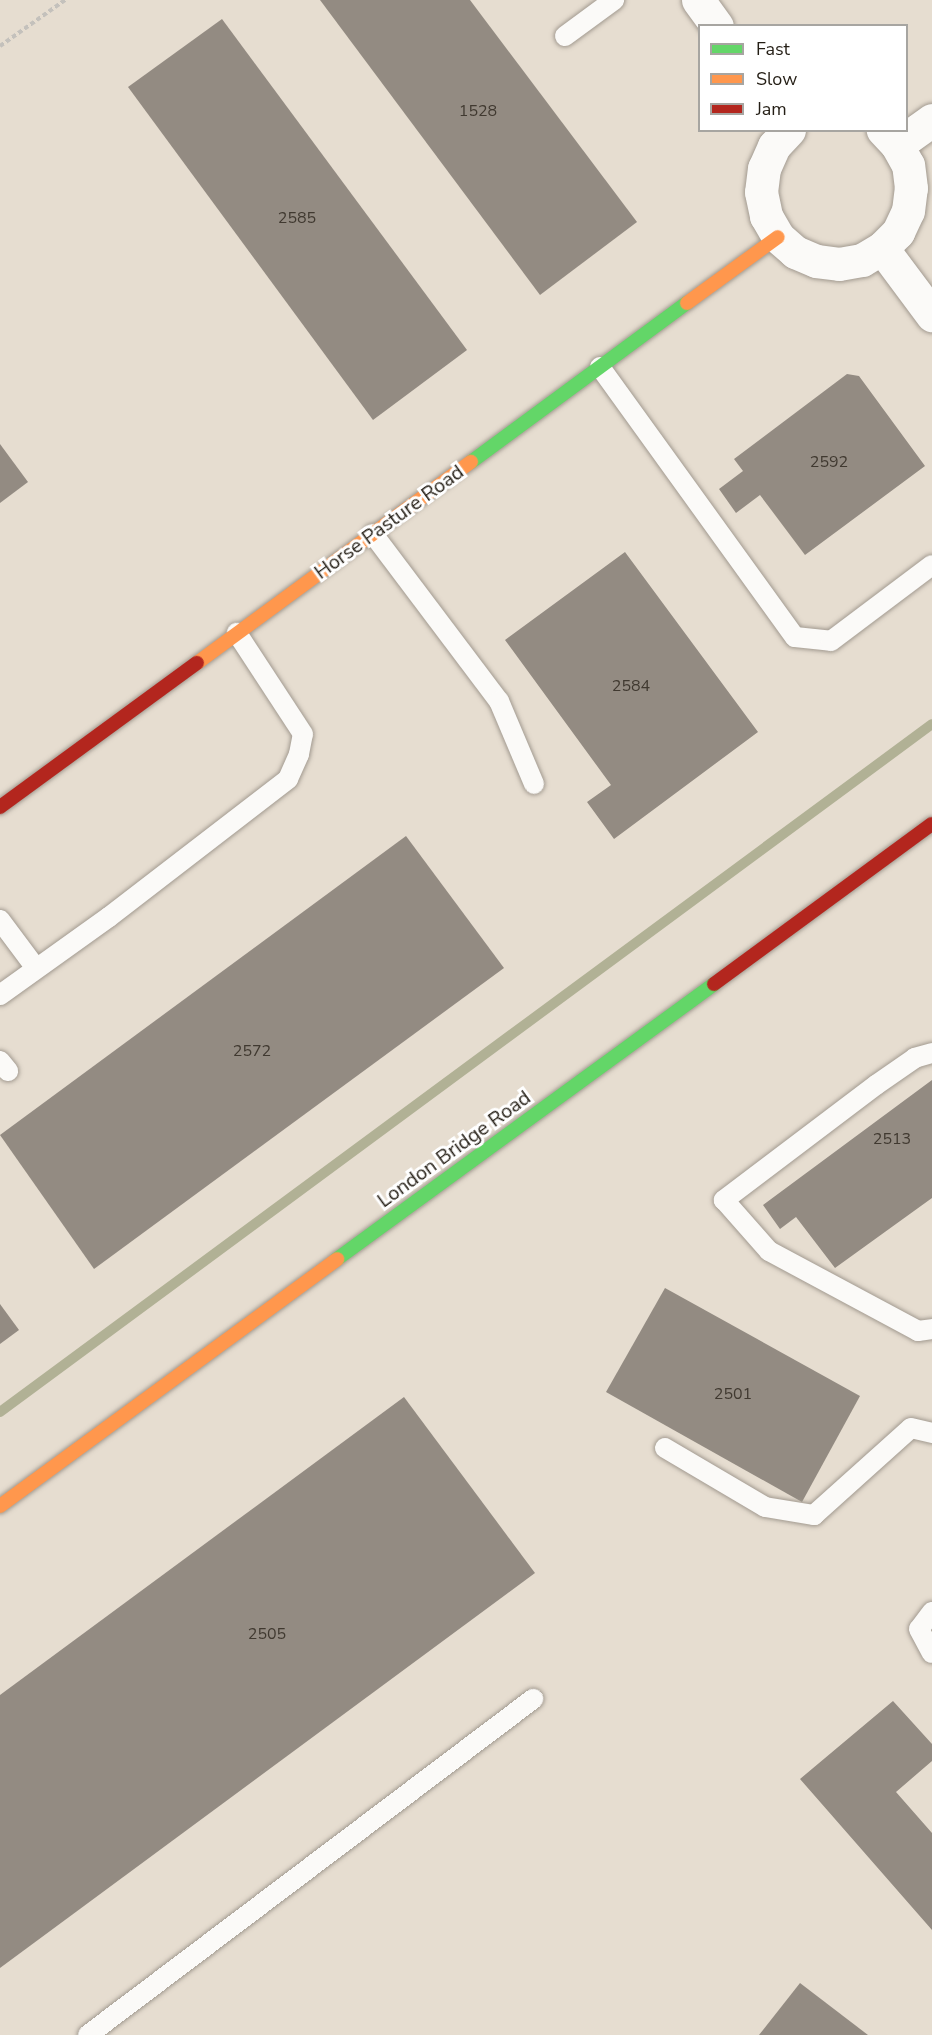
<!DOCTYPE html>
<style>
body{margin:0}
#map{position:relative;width:932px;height:2035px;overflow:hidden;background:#e6ddd0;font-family:"Nunito Sans",sans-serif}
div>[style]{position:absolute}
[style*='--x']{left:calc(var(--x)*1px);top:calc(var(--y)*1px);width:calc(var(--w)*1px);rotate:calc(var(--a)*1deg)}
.stream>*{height:10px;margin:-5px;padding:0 5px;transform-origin:5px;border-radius:5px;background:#b1b195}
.building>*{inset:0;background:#938b82}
.path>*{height:4px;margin-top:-2px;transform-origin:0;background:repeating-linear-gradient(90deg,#c4c1bc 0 4.5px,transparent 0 7.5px)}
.roads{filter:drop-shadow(0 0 2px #a29a90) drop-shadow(0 0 2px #a29a90)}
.lane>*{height:20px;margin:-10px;padding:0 10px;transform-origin:10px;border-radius:10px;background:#fbfaf8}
.street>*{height:33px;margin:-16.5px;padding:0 16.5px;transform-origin:16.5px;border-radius:16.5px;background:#fbfaf8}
.fast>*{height:14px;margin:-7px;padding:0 7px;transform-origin:7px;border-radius:7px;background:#63d668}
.slow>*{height:14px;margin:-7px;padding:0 7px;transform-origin:7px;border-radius:7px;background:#ff974d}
.jam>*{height:14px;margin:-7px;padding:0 7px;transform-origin:7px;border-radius:7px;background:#b3261e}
span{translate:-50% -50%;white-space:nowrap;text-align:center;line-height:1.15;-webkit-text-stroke:6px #fff;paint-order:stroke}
.number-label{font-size:16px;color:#403930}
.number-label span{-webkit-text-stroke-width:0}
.street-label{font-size:20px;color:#241e15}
.legend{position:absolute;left:698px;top:24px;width:210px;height:108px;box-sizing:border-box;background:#fff;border:2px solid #a7a5a1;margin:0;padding:8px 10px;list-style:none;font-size:18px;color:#241e15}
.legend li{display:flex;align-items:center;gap:12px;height:30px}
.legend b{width:30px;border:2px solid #a7a5a1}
</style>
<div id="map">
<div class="stream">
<div style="--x:0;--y:1412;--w:1158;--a:-36.43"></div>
</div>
<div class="building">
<div style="clip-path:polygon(320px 0,470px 0,637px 222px,540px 295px)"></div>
<div style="clip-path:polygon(222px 19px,467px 350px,373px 420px,128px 87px)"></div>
<div style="clip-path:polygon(847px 374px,859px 376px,925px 466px,805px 555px,760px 495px,736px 513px,719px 489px,743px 471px,734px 459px)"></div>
<div style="clip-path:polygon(0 444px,28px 482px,0 503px)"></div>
<div style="clip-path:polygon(625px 552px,758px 732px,614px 839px,587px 802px,611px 785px,505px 640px)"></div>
<div style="clip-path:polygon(406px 836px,504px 968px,94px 1269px,0 1135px)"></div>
<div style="clip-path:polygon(932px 1080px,932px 1198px,835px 1268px,796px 1217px,780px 1229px,763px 1205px)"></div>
<div style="clip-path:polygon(665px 1288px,860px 1396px,802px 1502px,606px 1392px)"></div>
<div style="clip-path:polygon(0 1304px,19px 1330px,0 1344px)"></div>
<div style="clip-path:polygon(404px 1397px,535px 1573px,0 1968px,0 1695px)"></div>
<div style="clip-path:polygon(893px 1701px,932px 1744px,932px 1761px,896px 1792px,932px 1833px,932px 1930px,800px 1779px)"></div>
<div style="clip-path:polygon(800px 1983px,868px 2035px,759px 2035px)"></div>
</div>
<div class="path">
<div style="--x:0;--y:46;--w:80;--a:-35.3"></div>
</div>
<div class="roads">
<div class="lane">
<div style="--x:565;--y:36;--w:61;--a:-36.3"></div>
<div style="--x:600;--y:367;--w:333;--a:54.2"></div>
<div style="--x:795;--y:637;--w:36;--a:6"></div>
<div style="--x:831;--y:641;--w:126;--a:-37"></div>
<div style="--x:373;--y:534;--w:209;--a:53"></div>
<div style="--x:499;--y:701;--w:90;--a:67.1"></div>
<div style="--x:0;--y:920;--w:59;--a:53.3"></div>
<div style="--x:0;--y:995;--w:134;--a:-35.6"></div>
<div style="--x:109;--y:917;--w:226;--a:-37.6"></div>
<div style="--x:288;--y:779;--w:27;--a:-66"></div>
<div style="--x:299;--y:754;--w:20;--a:-79"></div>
<div style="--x:303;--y:734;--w:121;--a:-123.2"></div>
<div style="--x:932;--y:1053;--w:18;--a:164"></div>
<div style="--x:915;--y:1058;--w:47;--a:145.3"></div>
<div style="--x:876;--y:1085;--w:191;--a:142.9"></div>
<div style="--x:724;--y:1200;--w:68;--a:48.6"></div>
<div style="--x:769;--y:1251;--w:169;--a:28.2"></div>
<div style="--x:918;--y:1331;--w:14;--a:-8"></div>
<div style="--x:0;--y:1061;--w:13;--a:51"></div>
<div style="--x:665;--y:1448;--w:116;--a:30.5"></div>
<div style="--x:765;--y:1507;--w:50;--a:9.3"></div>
<div style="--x:814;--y:1515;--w:130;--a:-41.9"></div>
<div style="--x:911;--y:1428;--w:22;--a:13"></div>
<div style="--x:932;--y:1612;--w:21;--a:127"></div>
<div style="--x:919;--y:1629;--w:27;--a:62"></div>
<div style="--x:88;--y:2035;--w:558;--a:-37.05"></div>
</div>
<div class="street">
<div style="--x:698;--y:0;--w:32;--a:54"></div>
<div style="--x:789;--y:130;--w:22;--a:133"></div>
<div style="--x:774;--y:146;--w:24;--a:114"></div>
<div style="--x:764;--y:168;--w:24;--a:97"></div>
<div style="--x:761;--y:192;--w:25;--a:78"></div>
<div style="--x:766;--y:216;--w:24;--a:60"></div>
<div style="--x:778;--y:237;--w:23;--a:41"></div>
<div style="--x:795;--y:252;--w:23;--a:23"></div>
<div style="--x:816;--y:261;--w:23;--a:7"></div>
<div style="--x:839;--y:264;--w:23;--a:-10"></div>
<div style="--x:862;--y:260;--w:23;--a:-31"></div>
<div style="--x:882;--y:248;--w:23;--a:-45"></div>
<div style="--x:898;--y:232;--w:23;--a:-65"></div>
<div style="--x:908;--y:211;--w:23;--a:-83"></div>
<div style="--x:911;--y:188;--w:23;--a:-97"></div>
<div style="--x:908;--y:165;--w:23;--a:-119"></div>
<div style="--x:897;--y:145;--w:21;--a:-133"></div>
<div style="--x:897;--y:145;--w:43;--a:-35.5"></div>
<div style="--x:882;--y:248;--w:84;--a:53.3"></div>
</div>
<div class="fast">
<div style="--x:471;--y:462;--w:268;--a:-36.4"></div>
<div style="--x:337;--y:1259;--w:467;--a:-36.1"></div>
</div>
<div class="slow">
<div style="--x:687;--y:303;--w:112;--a:-36"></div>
<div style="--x:197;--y:663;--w:340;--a:-36.3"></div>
<div style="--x:0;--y:1506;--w:418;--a:-36.2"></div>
</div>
<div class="jam">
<div style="--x:0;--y:807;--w:244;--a:-36.2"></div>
<div style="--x:714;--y:984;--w:270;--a:-36.3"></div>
</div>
</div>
<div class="number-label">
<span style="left:478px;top:111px">1528</span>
<span style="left:297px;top:218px">2585</span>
<span style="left:829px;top:462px">2592</span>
<span style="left:631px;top:686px">2584</span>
<span style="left:252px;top:1051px">2572</span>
<span style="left:892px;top:1139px">2513</span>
<span style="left:733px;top:1394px">2501</span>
<span style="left:267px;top:1634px">2505</span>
</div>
<div class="street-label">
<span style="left:389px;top:522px;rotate:-36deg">Horse Pasture Road</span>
<span style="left:454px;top:1149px;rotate:-36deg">London Bridge Road</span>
</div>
<ul class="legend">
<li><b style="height:8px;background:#63d668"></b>Fast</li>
<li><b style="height:8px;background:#ff974d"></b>Slow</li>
<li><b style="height:8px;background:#b3261e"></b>Jam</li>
</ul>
</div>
